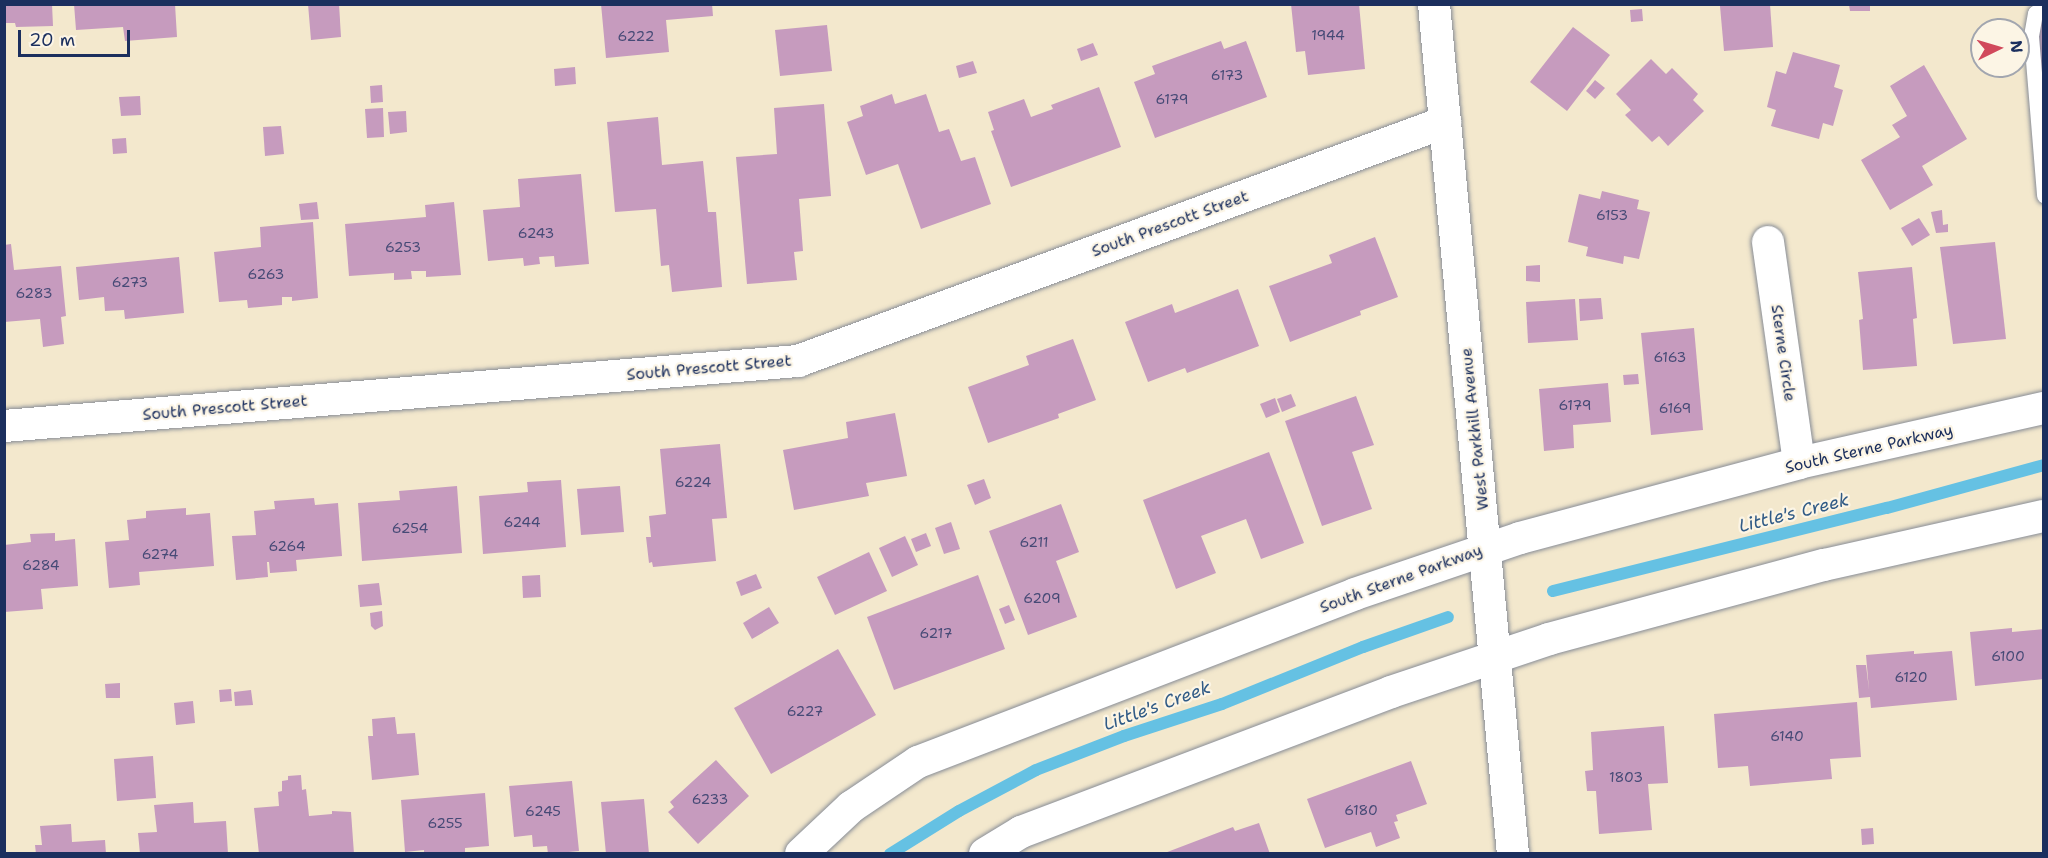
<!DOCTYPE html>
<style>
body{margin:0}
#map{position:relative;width:2048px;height:858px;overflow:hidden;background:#f3e8cd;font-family:"Shantell Sans",sans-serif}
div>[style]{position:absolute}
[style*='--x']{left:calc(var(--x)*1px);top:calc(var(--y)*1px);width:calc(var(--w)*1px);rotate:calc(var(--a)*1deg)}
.stream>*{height:12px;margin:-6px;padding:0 6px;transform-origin:6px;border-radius:6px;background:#65c1e3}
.building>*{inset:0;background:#c69bbe}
.roads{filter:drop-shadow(0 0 2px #878c96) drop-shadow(0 0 2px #878c96)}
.service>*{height:15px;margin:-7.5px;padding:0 7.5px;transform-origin:7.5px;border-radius:7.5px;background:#fff}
.minor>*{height:32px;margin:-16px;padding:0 16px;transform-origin:16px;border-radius:16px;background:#fff}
span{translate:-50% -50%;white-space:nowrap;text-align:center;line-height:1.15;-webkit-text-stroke:4.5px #fcf5e5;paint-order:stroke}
.number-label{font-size:14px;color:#464a76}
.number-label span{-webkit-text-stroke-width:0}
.street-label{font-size:16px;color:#1b2f5e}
.water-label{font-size:18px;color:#315b86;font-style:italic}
.frame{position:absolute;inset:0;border:6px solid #1b2f5e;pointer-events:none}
.north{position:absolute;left:1970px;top:18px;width:60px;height:60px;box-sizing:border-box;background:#fcf5e5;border:2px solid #a2a6af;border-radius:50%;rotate:85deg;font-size:16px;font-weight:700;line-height:24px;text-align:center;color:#1b2f5e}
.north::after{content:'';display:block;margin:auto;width:21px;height:27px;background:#d1495b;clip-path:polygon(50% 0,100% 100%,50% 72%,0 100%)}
.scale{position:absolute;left:18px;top:30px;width:112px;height:27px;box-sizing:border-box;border:3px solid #1b2f5e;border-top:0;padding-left:8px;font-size:18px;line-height:21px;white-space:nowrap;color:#1b2f5e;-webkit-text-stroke:4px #fcf5e5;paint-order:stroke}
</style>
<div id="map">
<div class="stream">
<div style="--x:1553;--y:591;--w:344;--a:-14"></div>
<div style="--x:1887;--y:508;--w:163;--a:-15.3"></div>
<div style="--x:890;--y:854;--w:81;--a:-31.9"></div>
<div style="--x:959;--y:811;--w:87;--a:-28"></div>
<div style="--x:1036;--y:770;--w:94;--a:-21.1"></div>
<div style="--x:1124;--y:736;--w:103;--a:-18.1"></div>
<div style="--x:1222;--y:704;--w:152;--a:-22"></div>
<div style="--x:1363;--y:647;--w:90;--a:-19.4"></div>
</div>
<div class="building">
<div style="clip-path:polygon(4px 4px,52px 4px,53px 26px,16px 27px,15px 23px,4px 23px)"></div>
<div style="clip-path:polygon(74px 4px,175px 4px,177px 37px,125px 41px,123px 27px,76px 30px)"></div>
<div style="clip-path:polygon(308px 4px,339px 4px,341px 37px,311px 40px)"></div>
<div style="clip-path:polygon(601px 4px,712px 4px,713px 16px,666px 20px,669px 52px,606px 58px)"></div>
<div style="clip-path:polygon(1291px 4px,1359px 4px,1365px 69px,1308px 75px,1305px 51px,1296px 52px)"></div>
<div style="clip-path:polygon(1737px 4px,1770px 4px,1773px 47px,1724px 51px,1720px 6px)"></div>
<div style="clip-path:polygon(1849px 5px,1870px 5px,1870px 11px,1850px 11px)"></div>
<div style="clip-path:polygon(1642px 9px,1643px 21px,1631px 22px,1630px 10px)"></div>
<div style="clip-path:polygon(2037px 22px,2044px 22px,2044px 81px,2042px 81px)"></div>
<div style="clip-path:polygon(827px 25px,832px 71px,780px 76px,775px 30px)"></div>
<div style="clip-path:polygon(1573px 27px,1610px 55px,1567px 111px,1530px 82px)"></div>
<div style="clip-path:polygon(1221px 41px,1224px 49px,1246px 41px,1267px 97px,1155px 138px,1134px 82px,1155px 74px,1152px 66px)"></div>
<div style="clip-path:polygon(1093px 43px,1098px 55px,1081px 61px,1077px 49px)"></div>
<div style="clip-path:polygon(1793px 52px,1840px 65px,1834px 87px,1843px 90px,1833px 126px,1823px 123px,1819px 139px,1771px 126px,1776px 110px,1767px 107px,1776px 71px,1786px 74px)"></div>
<div style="clip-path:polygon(1651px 59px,1666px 74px,1672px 68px,1698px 94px,1693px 100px,1704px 111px,1668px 146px,1659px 136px,1652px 142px,1625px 115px,1631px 110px,1616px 94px)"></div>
<div style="clip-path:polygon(973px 61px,977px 73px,959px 78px,956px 66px)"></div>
<div style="clip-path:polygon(1924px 65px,1967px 139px,1922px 166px,1933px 185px,1890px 210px,1861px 160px,1900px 137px,1892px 125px,1907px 116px,1890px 86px)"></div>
<div style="clip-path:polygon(575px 67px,576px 84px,555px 86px,554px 69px)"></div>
<div style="clip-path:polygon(1595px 80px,1605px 88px,1595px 99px,1586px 91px)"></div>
<div style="clip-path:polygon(382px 85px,383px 102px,371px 103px,370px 86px)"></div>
<div style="clip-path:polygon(1099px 87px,1121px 147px,1011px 187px,991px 131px,994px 130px,988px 112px,1024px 99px,1031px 117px,1053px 109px,1051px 105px)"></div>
<div style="clip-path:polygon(892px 94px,895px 104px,926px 94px,939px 132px,949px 129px,961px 161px,975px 157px,991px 204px,921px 229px,898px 164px,866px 175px,847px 122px,863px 116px,860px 106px)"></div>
<div style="clip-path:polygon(140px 96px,141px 115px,121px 116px,119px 97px)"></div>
<div style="clip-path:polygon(824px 104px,831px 196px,799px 199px,803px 251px,794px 252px,797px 280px,747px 284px,736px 157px,777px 154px,774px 108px)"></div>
<div style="clip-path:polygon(383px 108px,384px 137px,367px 138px,365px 109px)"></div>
<div style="clip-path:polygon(406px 111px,407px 132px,390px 134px,388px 112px)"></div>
<div style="clip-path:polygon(658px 117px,662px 165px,703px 161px,708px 212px,716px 212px,722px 287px,672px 292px,669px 265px,661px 266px,656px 209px,615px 212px,607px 122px)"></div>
<div style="clip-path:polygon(281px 126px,284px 154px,265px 156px,263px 127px)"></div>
<div style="clip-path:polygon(126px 138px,127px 153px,113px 154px,112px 139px)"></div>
<div style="clip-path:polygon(581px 174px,589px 264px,555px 267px,554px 256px,539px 257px,540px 264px,524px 266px,523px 258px,488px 261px,483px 210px,520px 207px,518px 179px)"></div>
<div style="clip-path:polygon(1602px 191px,1639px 200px,1637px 209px,1650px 212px,1639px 259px,1624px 256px,1623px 264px,1586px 256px,1588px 247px,1568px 242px,1579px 194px,1600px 199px)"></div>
<div style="clip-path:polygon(317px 202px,319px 219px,301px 220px,299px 204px)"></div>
<div style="clip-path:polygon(454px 202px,461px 275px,426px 277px,426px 271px,411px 271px,412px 279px,394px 280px,394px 273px,349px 276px,345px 224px,426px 217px,425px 205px)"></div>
<div style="clip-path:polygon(1942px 210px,1943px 225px,1948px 224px,1948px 232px,1936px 233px,1931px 212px)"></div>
<div style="clip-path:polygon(1919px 218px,1930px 235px,1912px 246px,1901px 228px)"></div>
<div style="clip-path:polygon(313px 222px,318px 298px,292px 301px,292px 297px,282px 297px,282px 305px,248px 308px,247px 300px,219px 302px,214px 252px,261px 247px,260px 227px)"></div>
<div style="clip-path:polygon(1375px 237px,1398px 297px,1360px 311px,1361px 315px,1290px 342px,1269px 286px,1332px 263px,1329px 255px)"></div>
<div style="clip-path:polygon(1995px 242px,2006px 339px,1953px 344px,1940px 247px)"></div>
<div style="clip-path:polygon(11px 244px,14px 270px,61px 266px,66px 316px,61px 317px,64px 344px,43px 347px,40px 319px,4px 322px,4px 245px)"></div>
<div style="clip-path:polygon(179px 257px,184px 313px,125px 319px,124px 310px,105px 311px,104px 297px,79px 300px,76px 267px)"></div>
<div style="clip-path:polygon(1540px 265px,1540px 282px,1526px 281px,1526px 266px)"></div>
<div style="clip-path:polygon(1912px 267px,1917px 318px,1913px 319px,1917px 366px,1863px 370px,1859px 320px,1863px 319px,1858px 272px)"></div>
<div style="clip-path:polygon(1238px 289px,1259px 346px,1187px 373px,1185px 368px,1148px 382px,1125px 322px,1172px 304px,1175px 313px)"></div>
<div style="clip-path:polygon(1601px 298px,1603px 319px,1580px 321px,1579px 299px)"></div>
<div style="clip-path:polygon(1575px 299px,1578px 340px,1528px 343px,1526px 302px)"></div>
<div style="clip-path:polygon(1694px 328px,1703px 430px,1651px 435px,1641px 333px)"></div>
<div style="clip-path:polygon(1073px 339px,1096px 400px,1058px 414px,1059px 418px,988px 443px,968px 387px,1029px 365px,1026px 356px)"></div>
<div style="clip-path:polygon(1638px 374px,1639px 384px,1624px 385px,1623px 375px)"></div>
<div style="clip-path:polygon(1608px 383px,1611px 422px,1573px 425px,1574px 448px,1544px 451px,1539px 389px)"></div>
<div style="clip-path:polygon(1291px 394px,1296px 406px,1282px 412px,1277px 399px)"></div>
<div style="clip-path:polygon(1356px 396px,1374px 445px,1352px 452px,1372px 509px,1322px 526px,1285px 421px)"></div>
<div style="clip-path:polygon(1275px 398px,1280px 412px,1266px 418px,1260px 404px)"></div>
<div style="clip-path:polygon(895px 413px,907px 476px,866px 483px,869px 496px,794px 510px,783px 450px,848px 438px,846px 422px)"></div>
<div style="clip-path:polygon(720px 444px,727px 518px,712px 519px,716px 561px,653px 567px,652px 562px,649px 563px,646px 537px,651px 537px,649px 516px,666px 514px,660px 449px)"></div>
<div style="clip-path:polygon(1269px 452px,1304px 543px,1261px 559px,1246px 519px,1201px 536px,1216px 573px,1176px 589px,1143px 500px)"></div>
<div style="clip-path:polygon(984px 479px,991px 498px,975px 505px,967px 485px)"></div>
<div style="clip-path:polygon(561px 480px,566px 547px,483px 554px,479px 496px,528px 492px,527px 482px)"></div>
<div style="clip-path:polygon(457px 486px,462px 553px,362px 561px,358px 503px,400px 500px,399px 491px)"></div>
<div style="clip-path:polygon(620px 486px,624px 532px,581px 535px,577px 489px)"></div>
<div style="clip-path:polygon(314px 498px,315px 505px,338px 503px,342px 556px,296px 560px,297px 571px,270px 573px,269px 562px,267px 562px,268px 577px,236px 580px,232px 536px,256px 535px,254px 511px,275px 509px,274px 501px)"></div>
<div style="clip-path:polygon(1061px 504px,1079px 552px,1056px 561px,1077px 617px,1028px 635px,989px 531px)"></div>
<div style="clip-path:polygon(186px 508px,186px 515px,210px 513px,214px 566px,139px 572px,140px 585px,109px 588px,105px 542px,129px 540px,127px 520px,146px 518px,146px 511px)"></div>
<div style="clip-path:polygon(951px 522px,960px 549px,944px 554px,935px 528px)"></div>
<div style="clip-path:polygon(55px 533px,55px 541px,75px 539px,78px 586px,41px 589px,43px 609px,4px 612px,4px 545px,31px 542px,30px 534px)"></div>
<div style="clip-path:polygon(926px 533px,931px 546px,916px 552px,911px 539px)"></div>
<div style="clip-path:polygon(905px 536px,918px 565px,892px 577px,879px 548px)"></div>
<div style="clip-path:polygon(869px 552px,887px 591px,835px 615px,817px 577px)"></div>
<div style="clip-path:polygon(756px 574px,762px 588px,741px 596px,736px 582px)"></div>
<div style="clip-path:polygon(540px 575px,541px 597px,523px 598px,522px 576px)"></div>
<div style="clip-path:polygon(978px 575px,1005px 649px,894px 690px,867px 617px)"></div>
<div style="clip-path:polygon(379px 583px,382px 605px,360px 607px,358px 585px)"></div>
<div style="clip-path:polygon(1009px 605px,1015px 620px,1005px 624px,999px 609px)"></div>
<div style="clip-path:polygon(769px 607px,779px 623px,752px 639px,743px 623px)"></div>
<div style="clip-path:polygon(382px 611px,383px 626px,375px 630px,371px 626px,370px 613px)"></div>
<div style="clip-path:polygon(2012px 628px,2012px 632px,2044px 629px,2044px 679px,1975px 686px,1970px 632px)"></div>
<div style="clip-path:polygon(838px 649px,876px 715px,771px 774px,734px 708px)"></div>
<div style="clip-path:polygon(1914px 651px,1914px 654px,1952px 651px,1957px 700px,1871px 708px,1870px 697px,1859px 698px,1856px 665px,1866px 665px,1869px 690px,1866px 655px)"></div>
<div style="clip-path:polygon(120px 683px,120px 698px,106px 698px,105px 684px)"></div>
<div style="clip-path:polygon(231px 689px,232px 701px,220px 702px,219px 690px)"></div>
<div style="clip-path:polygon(251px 690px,253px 705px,235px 706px,234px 692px)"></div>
<div style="clip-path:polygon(193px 701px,195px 723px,176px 725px,174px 703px)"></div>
<div style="clip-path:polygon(1857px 702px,1861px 757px,1830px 759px,1832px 779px,1750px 786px,1748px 766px,1718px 768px,1714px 714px)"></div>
<div style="clip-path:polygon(395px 717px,397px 734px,415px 733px,419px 775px,372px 780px,368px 736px,373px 736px,372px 719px)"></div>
<div style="clip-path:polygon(1664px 726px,1668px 783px,1648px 784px,1652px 830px,1599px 834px,1596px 791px,1587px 791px,1585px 771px,1593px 770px,1591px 732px)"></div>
<div style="clip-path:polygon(153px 756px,156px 798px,117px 801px,114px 759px)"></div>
<div style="clip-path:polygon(716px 760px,749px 796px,698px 844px,668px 812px,674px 807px,670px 802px)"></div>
<div style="clip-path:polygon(1411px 761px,1427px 804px,1396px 815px,1398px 821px,1394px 822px,1400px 838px,1376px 847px,1371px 832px,1325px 848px,1307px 799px)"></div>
<div style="clip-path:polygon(301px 775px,302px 790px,306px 789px,309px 816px,332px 814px,332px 811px,351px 812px,354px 854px,259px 854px,254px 808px,279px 806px,278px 792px,282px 791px,282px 781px,288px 780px,288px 776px)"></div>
<div style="clip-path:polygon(572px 781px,579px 851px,548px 854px,547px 846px,533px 847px,532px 835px,514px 837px,509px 786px)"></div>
<div style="clip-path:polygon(485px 793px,489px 846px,465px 848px,465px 854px,424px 854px,424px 850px,405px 852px,401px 800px)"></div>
<div style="clip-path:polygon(644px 799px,649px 854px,606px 854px,601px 802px)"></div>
<div style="clip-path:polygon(193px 802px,194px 823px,226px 821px,228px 854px,140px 854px,138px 833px,157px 832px,154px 805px)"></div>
<div style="clip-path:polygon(1259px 823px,1270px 854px,1162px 854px,1233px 827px,1235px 831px)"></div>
<div style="clip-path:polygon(71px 824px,72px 842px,105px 840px,106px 854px,36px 854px,35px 845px,42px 845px,40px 826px)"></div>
<div style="clip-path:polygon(1873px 828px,1874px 844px,1862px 845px,1861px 829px)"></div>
</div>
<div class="roads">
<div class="service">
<div style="--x:2044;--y:8;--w:10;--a:151"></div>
<div style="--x:2035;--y:13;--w:23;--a:100"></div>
<div style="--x:2031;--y:36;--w:160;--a:85.3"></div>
</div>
<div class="minor">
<div style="--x:1434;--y:4;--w:854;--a:84.69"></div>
<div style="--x:1768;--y:242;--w:223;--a:82"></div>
<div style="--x:4;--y:426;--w:797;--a:-4.68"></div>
<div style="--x:798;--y:361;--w:690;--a:-20.27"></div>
<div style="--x:801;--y:854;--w:69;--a:-43.2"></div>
<div style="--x:851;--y:807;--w:81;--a:-33.9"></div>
<div style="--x:918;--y:762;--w:468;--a:-21"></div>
<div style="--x:1355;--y:594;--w:174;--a:-18.7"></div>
<div style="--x:1520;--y:538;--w:289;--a:-15"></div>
<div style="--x:1799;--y:463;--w:251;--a:-12.7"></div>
<div style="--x:985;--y:854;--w:42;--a:-31.4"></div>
<div style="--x:1021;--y:832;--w:396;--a:-20.7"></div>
<div style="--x:1391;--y:692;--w:167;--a:-18.5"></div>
<div style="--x:1549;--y:639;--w:285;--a:-15.1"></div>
<div style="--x:1824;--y:565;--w:225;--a:-12.6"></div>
</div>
</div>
<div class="number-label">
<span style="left:1328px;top:35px">1944</span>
<span style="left:636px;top:36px">6222</span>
<span style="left:1227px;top:75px">6173</span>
<span style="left:1172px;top:99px">6179</span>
<span style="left:1612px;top:215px">6153</span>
<span style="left:536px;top:233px">6243</span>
<span style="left:403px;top:247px">6253</span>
<span style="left:266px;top:274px">6263</span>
<span style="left:130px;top:282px">6273</span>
<span style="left:34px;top:293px">6283</span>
<span style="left:1670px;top:357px">6163</span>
<span style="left:1575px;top:405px">6179</span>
<span style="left:1675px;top:408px">6169</span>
<span style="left:693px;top:482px">6224</span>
<span style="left:522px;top:522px">6244</span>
<span style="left:410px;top:528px">6254</span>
<span style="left:1034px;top:542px">6211</span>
<span style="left:287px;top:546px">6264</span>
<span style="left:160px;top:554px">6274</span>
<span style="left:41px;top:565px">6284</span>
<span style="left:1042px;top:598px">6209</span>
<span style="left:936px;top:633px">6217</span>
<span style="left:2008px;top:656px">6100</span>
<span style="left:1911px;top:677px">6120</span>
<span style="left:805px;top:711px">6227</span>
<span style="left:1787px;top:736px">6140</span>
<span style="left:1626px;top:777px">1803</span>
<span style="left:710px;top:799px">6233</span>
<span style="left:1361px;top:810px">6180</span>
<span style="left:543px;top:811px">6245</span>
<span style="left:445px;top:823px">6255</span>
</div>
<div class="street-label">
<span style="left:1170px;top:224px;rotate:-20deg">South Prescott Street</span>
<span style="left:1783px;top:353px;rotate:82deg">Sterne Circle</span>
<span style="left:709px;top:368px;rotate:-5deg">South Prescott Street</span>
<span style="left:225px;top:408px;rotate:-5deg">South Prescott Street</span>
<span style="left:1475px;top:429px;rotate:-96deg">West Parkhill Avenue</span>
<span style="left:1869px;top:449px;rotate:-13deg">South Sterne Parkway</span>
<span style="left:1401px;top:579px;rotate:-20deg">South Sterne Parkway</span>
</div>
<div class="water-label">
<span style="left:1794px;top:513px;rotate:-14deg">Little's Creek</span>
<span style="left:1157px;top:706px;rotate:-20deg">Little's Creek</span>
</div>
<div class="frame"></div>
<div class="north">N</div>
<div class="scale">20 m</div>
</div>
